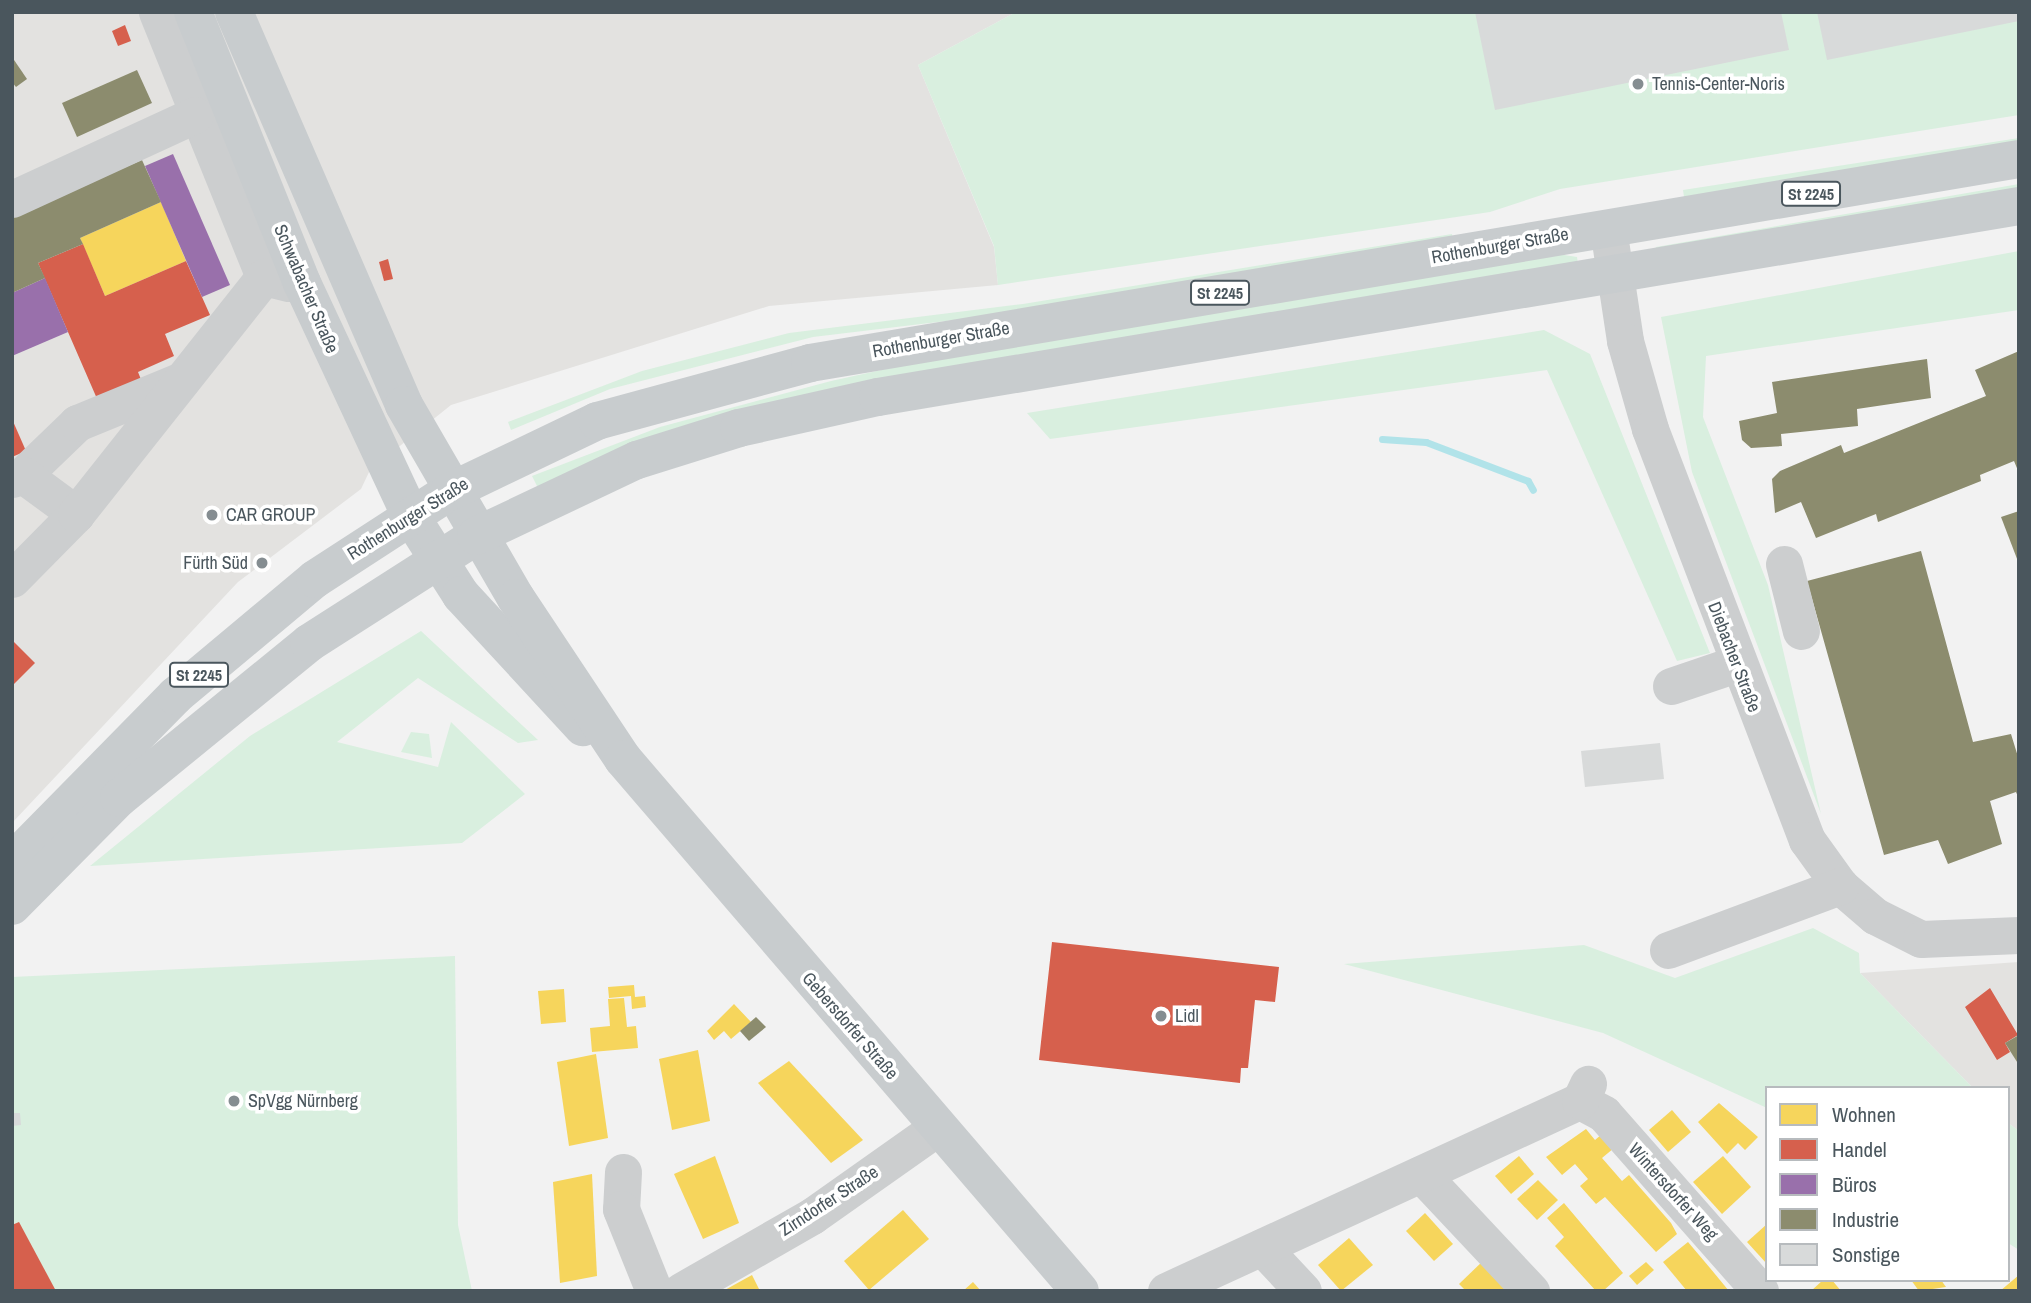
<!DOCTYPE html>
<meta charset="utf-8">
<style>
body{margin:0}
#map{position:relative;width:2031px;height:1303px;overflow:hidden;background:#f2f2f2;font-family:"Archivo Narrow",sans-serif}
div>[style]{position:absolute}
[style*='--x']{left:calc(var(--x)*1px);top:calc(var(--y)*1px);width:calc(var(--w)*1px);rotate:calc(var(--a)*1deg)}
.commercial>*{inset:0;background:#e3e2e0}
.green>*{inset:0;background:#d9efdf}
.homes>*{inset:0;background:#f6d55c}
.shops>*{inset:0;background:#d6604d}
.offices>*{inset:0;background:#9970ab}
.industry>*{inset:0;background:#8c8c6e}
.stream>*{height:7px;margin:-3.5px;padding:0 3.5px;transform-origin:3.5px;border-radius:3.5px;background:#b1e3e9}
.building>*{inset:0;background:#d8dada}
.minor>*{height:37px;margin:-18.5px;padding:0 18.5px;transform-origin:18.5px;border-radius:18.5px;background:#cccecf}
.major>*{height:38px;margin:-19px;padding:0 19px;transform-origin:19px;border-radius:19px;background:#c8ccce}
.dots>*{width:19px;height:19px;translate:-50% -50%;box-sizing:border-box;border:4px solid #fff;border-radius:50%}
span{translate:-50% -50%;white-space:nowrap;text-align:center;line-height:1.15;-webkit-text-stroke:7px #fff;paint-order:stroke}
.shield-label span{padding:2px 5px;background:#fff;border:2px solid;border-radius:5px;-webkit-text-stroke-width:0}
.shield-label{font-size:16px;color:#4a565d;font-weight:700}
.poi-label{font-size:18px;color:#4a565d}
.left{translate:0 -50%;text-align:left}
.right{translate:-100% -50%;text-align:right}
.street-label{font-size:18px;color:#4a565d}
.frame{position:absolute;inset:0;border:14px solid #4a565d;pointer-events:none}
.legend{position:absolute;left:1765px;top:1086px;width:245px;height:196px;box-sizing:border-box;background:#fff;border:2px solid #b7bbbe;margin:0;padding:9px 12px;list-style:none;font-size:21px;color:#4a565d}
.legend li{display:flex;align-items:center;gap:14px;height:35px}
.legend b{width:35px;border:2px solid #b7bbbe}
</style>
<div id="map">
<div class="commercial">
<div style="clip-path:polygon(12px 12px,1016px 12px,918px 65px,994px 247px,998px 285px,769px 306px,451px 405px,370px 470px,361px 489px,238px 582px,12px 823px)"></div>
<div style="clip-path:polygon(2019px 962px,2019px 1131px,2008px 1123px,2008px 1088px,1973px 1088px,1860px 973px)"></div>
</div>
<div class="green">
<div style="clip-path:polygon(1016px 12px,2019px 12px,2019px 115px,1560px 189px,1490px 212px,998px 285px,994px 246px,918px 65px)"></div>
<div style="clip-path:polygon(2019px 138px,2019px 146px,1684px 197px,1683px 190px)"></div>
<div style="clip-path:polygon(2019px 184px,2019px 193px,1655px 250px,1656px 247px)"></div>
<div style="clip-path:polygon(1452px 234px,1453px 240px,1013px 313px,813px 337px,610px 389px,511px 430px,508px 422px,642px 371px,789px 333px,1023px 304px)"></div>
<div style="clip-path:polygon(2019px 251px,2019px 310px,1706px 356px,1703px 417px,1768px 585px,1821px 814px,1692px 472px,1661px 317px)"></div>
<div style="clip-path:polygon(1551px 253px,1577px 257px,1578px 264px,538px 488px,532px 476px,660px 427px,831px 381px,973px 350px)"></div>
<div style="clip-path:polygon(1544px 330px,1590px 354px,1710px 653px,1677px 661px,1547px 370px,1050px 439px,1027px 413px)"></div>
<div style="clip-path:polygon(421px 631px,538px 740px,518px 743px,418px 678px,337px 742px,438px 767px,451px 722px,525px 794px,462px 843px,90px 866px,250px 736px)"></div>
<div style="clip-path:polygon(411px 732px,429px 734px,432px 758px,401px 752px)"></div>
<div style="clip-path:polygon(1813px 928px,1859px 953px,1860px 973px,1973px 1088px,1767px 1088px,1767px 1108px,1603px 1033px,1344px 964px,1584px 945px,1675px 978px)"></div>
<div style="clip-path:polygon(455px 956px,458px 1225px,472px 1291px,12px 1291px,12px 977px)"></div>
<div style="clip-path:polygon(2008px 1123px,2019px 1131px,2019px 1250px,2008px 1243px)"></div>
</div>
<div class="homes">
<div style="clip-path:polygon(161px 202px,186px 261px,105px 296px,80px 238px)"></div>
<div style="clip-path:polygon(634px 985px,635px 997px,645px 996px,646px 1007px,632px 1009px,631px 996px,609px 998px,608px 987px)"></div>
<div style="clip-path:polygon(564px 989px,566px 1022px,541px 1024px,538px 991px)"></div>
<div style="clip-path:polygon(624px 998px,627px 1027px,636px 1026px,638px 1048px,592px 1052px,590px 1028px,610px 1026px,608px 999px)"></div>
<div style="clip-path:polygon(734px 1004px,751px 1022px,731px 1039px,724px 1031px,714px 1040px,707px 1031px)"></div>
<div style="clip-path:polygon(698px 1050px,710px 1121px,672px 1130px,659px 1059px)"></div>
<div style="clip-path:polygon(596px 1054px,608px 1138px,569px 1146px,557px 1062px)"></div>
<div style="clip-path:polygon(789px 1061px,863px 1140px,831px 1163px,758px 1083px)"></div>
<div style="clip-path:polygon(1719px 1103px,1758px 1137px,1745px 1150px,1738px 1143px,1727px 1154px,1698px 1122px)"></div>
<div style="clip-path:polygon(1672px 1110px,1691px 1132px,1668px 1152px,1649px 1130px)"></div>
<div style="clip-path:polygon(1586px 1129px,1595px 1140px,1602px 1134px,1614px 1148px,1602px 1158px,1622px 1181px,1629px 1175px,1671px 1223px,1677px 1234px,1656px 1252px,1605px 1197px,1596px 1204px,1580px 1186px,1588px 1179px,1575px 1164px,1562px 1175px,1546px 1157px)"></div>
<div style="clip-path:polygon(715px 1156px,739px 1223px,703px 1239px,674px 1174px)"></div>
<div style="clip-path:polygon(1519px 1156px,1534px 1174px,1511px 1194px,1495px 1176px)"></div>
<div style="clip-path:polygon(1723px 1156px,1751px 1187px,1722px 1214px,1693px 1182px)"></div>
<div style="clip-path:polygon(592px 1174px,597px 1276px,560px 1283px,553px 1182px)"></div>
<div style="clip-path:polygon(1538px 1180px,1558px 1200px,1537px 1220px,1517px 1199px)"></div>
<div style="clip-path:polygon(1564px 1203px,1623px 1273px,1603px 1291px,1596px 1291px,1555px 1246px,1564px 1237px,1547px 1218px)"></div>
<div style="clip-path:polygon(903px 1210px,929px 1239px,869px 1290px,844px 1261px)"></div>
<div style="clip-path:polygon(1425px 1213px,1453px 1244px,1434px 1261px,1406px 1231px)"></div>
<div style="clip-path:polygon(1767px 1224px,1767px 1264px,1747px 1242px)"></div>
<div style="clip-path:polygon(1349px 1238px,1373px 1265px,1341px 1291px,1318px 1265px)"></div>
<div style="clip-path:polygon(1688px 1242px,1710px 1268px,1729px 1291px,1687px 1291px,1663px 1262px)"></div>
<div style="clip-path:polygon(1485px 1259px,1511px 1291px,1466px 1291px,1459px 1284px)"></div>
<div style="clip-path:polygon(1646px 1262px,1654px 1270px,1637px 1285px,1629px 1276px)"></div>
<div style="clip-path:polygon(752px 1275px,760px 1291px,723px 1291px)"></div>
<div style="clip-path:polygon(2019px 1275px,2019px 1291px,2000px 1291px)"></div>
<div style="clip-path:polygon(1823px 1280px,1832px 1280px,1841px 1291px,1811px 1291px)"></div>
<div style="clip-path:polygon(1911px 1280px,1941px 1280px,1946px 1287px,1919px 1291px)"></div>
<div style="clip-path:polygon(973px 1282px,981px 1291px,963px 1291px)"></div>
</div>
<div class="shops">
<div style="clip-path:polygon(125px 25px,131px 41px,118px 46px,112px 31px)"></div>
<div style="clip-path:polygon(83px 244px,105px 296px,186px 261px,210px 315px,165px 334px,174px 356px,138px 372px,142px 382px,98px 401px,38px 263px)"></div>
<div style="clip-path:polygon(388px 259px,393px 279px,384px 281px,379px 262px)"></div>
<div style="clip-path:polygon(12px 419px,26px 451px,12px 457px)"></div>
<div style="clip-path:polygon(12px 640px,35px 663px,12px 686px)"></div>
<div style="clip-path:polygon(1052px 942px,1279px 967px,1275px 1002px,1255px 1000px,1248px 1068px,1241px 1068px,1240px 1083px,1039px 1060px)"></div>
<div style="clip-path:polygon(1990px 988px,2018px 1035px,2005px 1043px,2010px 1052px,1997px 1060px,1965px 1007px)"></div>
<div style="clip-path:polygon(19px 1222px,56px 1291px,12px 1291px,12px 1225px)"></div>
</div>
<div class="offices">
<div style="clip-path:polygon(173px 154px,230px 285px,202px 297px,145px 166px)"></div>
<div style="clip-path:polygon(45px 278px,68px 332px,12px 356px,12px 293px)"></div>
</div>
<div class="industry">
<div style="clip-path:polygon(12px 57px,27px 79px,16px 87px,12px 82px)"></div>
<div style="clip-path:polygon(137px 70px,152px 103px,77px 137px,62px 103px)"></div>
<div style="clip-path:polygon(142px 160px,161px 202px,80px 238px,83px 244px,38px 263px,45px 278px,12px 293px,12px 216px)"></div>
<div style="clip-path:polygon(2019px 351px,2019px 473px,2014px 461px,1980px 475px,1981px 481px,1878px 522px,1876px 514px,1816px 538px,1801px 502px,1775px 513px,1772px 479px,1780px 471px,1841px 445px,1844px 453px,1986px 396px,1975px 370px)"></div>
<div style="clip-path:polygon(1927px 359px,1931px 398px,1857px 409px,1858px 426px,1781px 434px,1782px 446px,1751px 448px,1742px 440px,1739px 421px,1777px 413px,1772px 382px)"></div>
<div style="clip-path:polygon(2019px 511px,2019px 564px,2001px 517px)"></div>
<div style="clip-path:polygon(1921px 551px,1973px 742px,2011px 734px,2019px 760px,2019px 799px,2016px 792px,1990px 801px,2002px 844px,1948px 864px,1938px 840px,1884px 855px,1807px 581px)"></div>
<div style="clip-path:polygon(756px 1017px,766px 1027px,749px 1041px,740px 1031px)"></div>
<div style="clip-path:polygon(2019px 1035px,2019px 1065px,2005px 1043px)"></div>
</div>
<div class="stream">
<div style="--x:1382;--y:439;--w:44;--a:3.9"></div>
<div style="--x:1426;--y:442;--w:109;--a:20.9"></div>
<div style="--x:1528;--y:481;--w:10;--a:61"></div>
</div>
<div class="building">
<div style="clip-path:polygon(1475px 12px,1781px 12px,1789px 50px,1495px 110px)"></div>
<div style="clip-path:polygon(1817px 12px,2019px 12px,2019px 21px,1827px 60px)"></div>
<div style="clip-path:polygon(1660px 743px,1664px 779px,1585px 787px,1581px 751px)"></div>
<div style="clip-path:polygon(12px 1113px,20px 1113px,21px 1125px,12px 1126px)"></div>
</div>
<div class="minor">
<div style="--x:157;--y:12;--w:286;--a:68"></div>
<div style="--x:264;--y:277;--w:25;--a:14"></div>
<div style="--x:12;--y:199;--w:201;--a:-24.7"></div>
<div style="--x:1608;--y:228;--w:114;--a:81.4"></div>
<div style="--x:1625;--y:341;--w:91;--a:74.1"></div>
<div style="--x:1650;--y:429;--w:440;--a:69.1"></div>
<div style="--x:1807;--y:840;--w:57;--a:54.3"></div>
<div style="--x:1840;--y:886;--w:46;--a:40.6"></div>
<div style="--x:1875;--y:916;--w:51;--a:26.6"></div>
<div style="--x:1921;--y:939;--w:98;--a:-2.3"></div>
<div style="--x:23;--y:475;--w:75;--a:-43.9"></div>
<div style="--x:77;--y:423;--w:113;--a:-22.3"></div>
<div style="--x:12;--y:479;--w:12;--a:-20"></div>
<div style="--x:23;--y:475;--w:66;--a:36.3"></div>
<div style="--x:1784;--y:564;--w:69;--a:75.8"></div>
<div style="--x:12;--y:579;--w:91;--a:-45.4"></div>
<div style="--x:76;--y:514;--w:303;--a:-51.6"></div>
<div style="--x:1671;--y:686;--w:69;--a:-18.7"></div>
<div style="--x:1668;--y:950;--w:184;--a:-20.4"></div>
<div style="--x:1580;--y:1101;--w:27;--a:28"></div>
<div style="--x:1604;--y:1114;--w:236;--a:48.6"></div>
<div style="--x:623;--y:1172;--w:37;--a:93"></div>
<div style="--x:621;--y:1209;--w:88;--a:68.1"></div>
<div style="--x:1421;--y:1174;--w:161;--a:46.8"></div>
<div style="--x:1262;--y:1247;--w:60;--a:47"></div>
<div style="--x:681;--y:1291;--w:151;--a:-29.8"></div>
<div style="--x:812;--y:1216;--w:154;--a:-35.2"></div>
<div style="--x:1166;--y:1291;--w:456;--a:-24.7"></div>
<div style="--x:1580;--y:1101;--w:19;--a:-65"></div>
</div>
<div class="major">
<div style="--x:193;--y:12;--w:292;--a:68.1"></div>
<div style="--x:302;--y:283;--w:256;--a:65"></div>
<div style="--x:410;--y:515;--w:95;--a:57.5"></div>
<div style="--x:461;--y:595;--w:180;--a:47.3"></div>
<div style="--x:234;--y:12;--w:428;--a:66.6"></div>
<div style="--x:404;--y:405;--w:223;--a:59.9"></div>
<div style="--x:516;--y:598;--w:193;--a:56.4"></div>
<div style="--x:623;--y:759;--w:701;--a:49.34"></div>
<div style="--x:12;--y:862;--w:233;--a:-45.5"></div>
<div style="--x:175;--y:696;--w:182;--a:-39.9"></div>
<div style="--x:315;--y:579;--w:160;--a:-33"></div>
<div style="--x:449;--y:492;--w:164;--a:-25.6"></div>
<div style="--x:597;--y:421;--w:221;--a:-15.2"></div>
<div style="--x:810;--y:363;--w:1226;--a:-9.58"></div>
<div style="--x:12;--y:906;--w:152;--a:-45.3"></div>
<div style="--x:119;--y:798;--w:245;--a:-39.2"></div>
<div style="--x:309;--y:643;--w:198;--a:-32.6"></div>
<div style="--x:476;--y:536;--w:178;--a:-25.3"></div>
<div style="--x:637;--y:460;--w:107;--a:-17.4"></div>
<div style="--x:739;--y:428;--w:142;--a:-12.6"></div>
<div style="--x:878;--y:397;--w:1157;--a:-9.5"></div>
</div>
<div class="dots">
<div style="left:1638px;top:84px;background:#858d91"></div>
<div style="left:212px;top:515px;background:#858d91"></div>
<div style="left:262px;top:563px;background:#858d91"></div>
<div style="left:1161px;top:1016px;background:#858d91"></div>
<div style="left:234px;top:1101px;background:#858d91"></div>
</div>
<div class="shield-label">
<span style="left:1811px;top:194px">St 2245</span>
<span style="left:1220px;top:293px">St 2245</span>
<span style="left:199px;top:675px">St 2245</span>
</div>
<div class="poi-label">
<span class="left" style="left:1652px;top:84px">Tennis-Center-Noris</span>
<span class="left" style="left:226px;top:515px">CAR GROUP</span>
<span class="right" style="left:248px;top:563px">Fürth Süd</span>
<span class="left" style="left:1175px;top:1016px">Lidl</span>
<span class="left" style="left:248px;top:1101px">SpVgg Nürnberg</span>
</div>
<div class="street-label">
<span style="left:1500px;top:246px;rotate:-10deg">Rothenburger Straße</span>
<span style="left:306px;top:289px;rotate:67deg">Schwabacher Straße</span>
<span style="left:941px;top:340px;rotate:-10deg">Rothenburger Straße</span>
<span style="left:408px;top:519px;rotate:-32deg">Rothenburger Straße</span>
<span style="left:1734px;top:657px;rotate:69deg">Diebacher Straße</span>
<span style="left:850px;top:1026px;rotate:49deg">Gebersdorfer Straße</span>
<span style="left:1673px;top:1192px;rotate:48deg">Wintersdorfer Weg</span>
<span style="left:829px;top:1201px;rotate:-33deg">Zirndorfer Straße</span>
</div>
<div class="frame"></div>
<ul class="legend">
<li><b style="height:19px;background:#f6d55c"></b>Wohnen</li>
<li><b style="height:19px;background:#d6604d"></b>Handel</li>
<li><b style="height:19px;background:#9970ab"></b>Büros</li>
<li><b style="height:19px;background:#8c8c6e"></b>Industrie</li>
<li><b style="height:19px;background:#d8dada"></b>Sonstige</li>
</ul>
</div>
